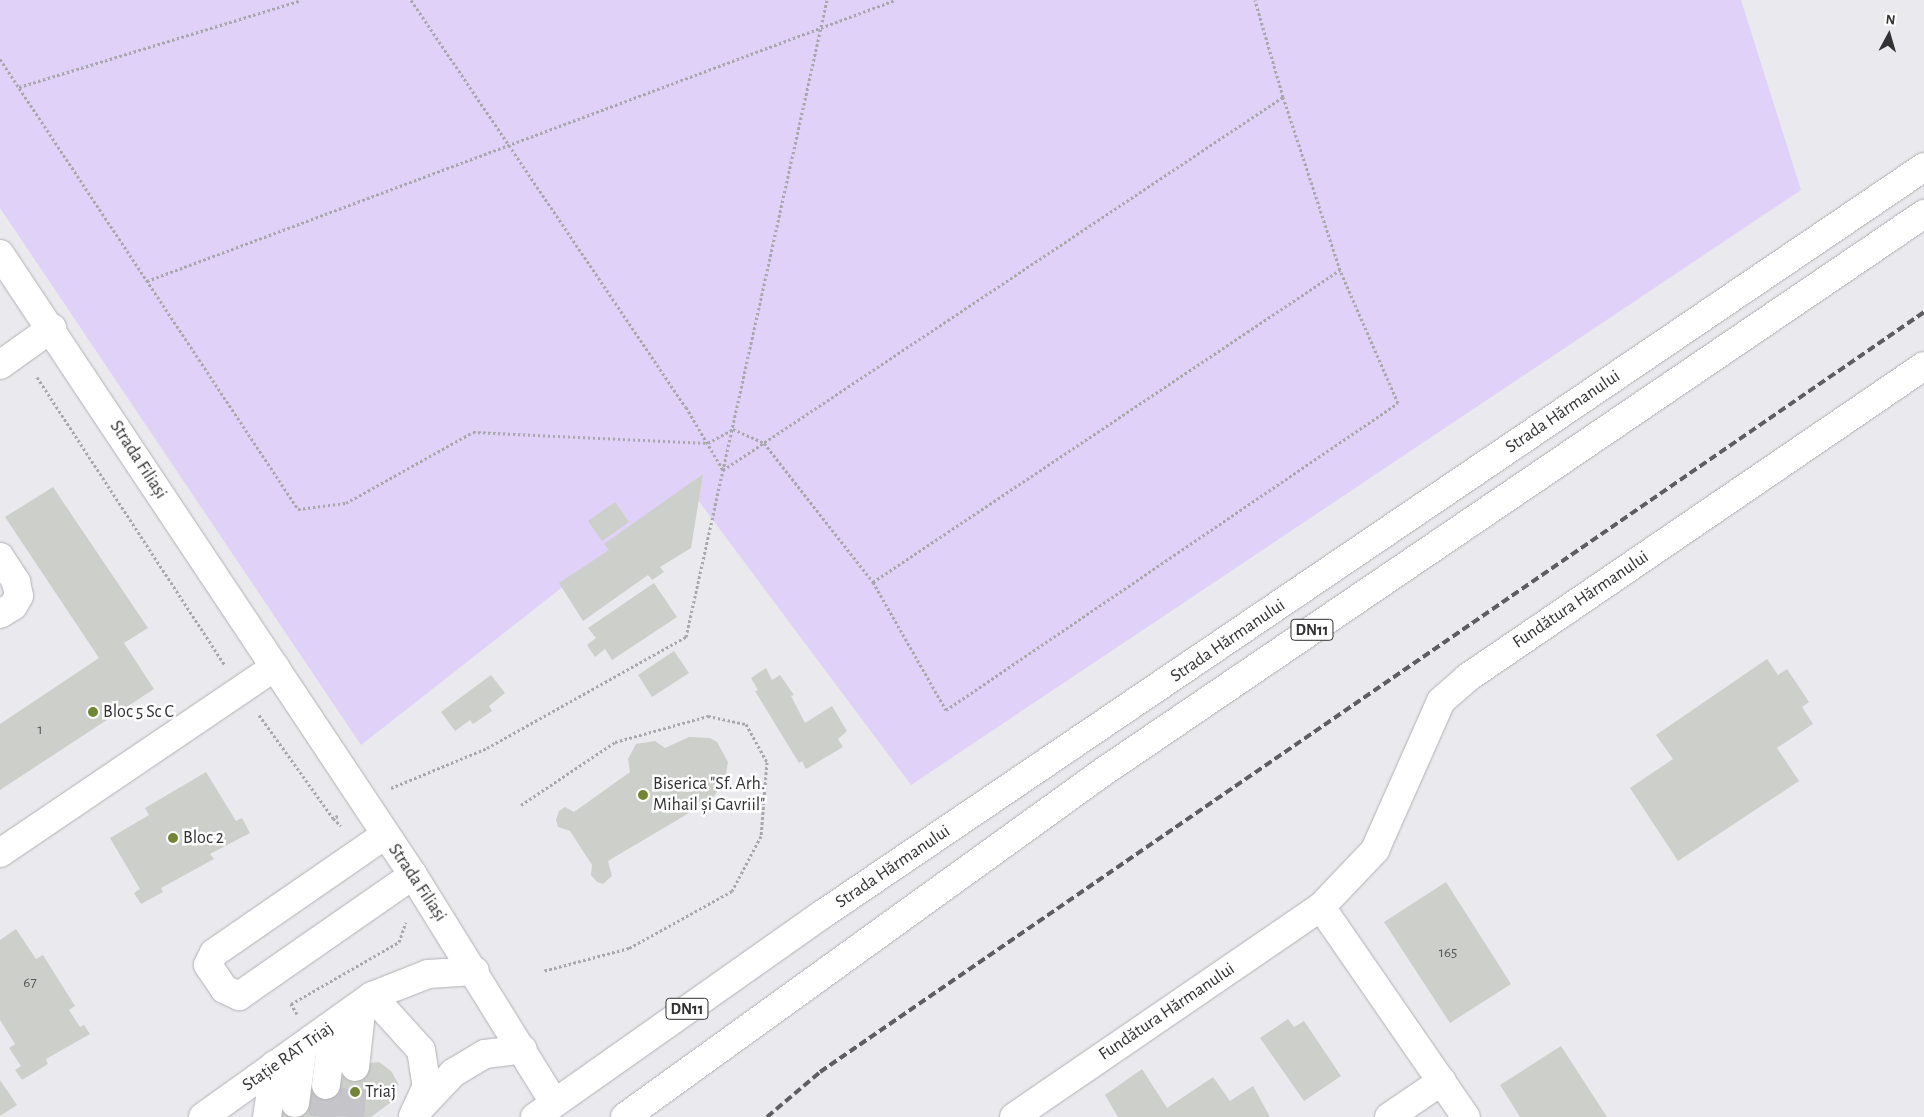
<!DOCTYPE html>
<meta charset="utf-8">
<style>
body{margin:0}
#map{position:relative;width:1924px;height:1117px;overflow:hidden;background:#eae9ee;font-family:"Alegreya Sans",sans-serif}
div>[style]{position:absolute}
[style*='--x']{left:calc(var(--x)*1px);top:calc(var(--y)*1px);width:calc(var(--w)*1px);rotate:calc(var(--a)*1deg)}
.green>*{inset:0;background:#e0d1f8}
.building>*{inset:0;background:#cdcfca}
.minor-tunnel>*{height:28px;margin-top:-14px;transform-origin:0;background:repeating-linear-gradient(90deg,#c5c4c9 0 28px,transparent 0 42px)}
.path>*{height:3px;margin-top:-1.5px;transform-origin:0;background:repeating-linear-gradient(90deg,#a8a7ab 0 2.5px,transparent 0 5px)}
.roads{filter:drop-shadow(0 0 1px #b2b0b4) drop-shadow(0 0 1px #b2b0b4)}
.minor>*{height:28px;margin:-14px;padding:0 14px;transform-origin:14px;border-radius:14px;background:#fff}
.major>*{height:28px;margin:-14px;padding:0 14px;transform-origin:14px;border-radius:14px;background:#fff}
.rail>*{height:4px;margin-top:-2px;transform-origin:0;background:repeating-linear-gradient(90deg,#5e5d60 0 8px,transparent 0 12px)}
.dots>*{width:14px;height:14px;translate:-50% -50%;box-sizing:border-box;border:2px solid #fff;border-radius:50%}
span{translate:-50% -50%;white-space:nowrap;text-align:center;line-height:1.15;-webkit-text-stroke:5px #fff;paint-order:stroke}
.number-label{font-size:15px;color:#595859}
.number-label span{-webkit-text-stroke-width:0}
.shield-label span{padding:1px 4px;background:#fff;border:1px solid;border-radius:4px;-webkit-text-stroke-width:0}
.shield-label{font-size:16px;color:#323133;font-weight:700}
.street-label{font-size:18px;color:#323133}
.poi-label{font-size:18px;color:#323133}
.left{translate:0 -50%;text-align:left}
.north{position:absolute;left:1864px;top:10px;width:50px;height:50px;-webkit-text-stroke:4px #fff;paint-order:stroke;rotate:6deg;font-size:14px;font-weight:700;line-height:20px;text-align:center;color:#323133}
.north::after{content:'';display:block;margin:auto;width:18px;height:22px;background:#323133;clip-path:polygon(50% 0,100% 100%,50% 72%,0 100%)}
</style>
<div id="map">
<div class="green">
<div style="clip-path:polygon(0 0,1741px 0,1801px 190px,911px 785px,689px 488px,361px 745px,0 208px)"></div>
</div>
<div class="building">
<div style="clip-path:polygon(703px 474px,691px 548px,660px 567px,664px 572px,652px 580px,648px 575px,583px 621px,559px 583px,609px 550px,604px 544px)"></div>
<div style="clip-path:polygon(53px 487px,148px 628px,124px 643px,154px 689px,0 790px,0 724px,99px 658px,5px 517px)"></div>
<div style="clip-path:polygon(615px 502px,629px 522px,602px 541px,588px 521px)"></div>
<div style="clip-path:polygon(654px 583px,677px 617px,612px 660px,605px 649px,595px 657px,587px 645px,596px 638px,588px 628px)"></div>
<div style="clip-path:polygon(674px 651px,689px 673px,652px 697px,638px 675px)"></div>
<div style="clip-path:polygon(1767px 659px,1778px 675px,1787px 669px,1809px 702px,1802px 707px,1813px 724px,1777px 748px,1799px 781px,1678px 861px,1630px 788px,1673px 759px,1656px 735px)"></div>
<div style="clip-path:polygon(766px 668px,772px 680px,780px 675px,794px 695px,791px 696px,805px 723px,832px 706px,847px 731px,838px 739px,843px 747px,806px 769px,802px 761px,799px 763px,755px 691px,758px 690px,751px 678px)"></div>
<div style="clip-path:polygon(491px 675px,505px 693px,489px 706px,492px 711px,473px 724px,470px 720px,455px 731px,441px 712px)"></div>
<div style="clip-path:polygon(689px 737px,710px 738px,717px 742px,728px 762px,725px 781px,711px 800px,608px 861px,612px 876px,603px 884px,597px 882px,591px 875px,592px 865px,570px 831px,558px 827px,556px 820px,559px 811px,565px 807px,574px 812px,630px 772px,628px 759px,636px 744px,655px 741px,665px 748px)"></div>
<div style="clip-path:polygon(206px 772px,236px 821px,242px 818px,250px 833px,210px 854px,214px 859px,161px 888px,163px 892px,141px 904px,134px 893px,140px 889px,110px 838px,149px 815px,145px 808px)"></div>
<div style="clip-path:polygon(1446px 882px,1511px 984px,1450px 1023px,1384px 922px)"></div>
<div style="clip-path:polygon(16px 929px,36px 959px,43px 955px,75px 1006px,69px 1010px,80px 1027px,84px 1025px,90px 1034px,46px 1059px,48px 1064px,22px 1080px,15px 1070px,21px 1066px,9px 1048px,15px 1044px,0 1020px,0 940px)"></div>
<div style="clip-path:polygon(1288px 1019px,1294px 1027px,1304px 1021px,1341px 1076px,1304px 1101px,1260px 1038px)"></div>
<div style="clip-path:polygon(1561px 1046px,1607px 1117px,1520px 1117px,1500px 1085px)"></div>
<div style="clip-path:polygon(379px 1062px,391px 1071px,398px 1083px,394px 1100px,371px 1117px,273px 1117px,362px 1064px)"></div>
<div style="clip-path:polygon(1142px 1069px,1167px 1108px,1213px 1077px,1230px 1101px,1253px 1086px,1270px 1117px,1118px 1117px,1105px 1095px)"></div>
<div style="clip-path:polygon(0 1080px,17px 1105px,0 1116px)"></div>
</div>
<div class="minor-tunnel">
<div style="--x:322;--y:1117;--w:32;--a:-83"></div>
<div style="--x:350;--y:1117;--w:50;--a:-84.3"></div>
</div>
<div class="path">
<div style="--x:411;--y:0;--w:491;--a:56"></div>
<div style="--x:686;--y:407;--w:73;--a:59.6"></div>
<div style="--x:723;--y:470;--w:673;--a:-33.67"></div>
<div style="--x:1283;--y:97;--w:101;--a:-106.1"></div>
<div style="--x:0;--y:59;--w:540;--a:56.49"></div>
<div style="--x:298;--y:509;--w:48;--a:-7.1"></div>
<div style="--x:346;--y:503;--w:145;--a:-29.2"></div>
<div style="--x:473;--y:432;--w:235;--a:2.7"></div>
<div style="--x:708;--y:443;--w:29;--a:-29"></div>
<div style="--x:733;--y:429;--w:34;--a:24"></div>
<div style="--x:764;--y:443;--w:177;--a:51.9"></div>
<div style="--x:873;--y:582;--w:562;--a:-33.75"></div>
<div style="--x:1340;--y:270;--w:182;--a:-108.2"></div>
<div style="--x:19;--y:87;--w:295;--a:-17.1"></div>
<div style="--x:147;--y:281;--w:799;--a:-20.59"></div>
<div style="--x:37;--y:377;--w:343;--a:56.9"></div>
<div style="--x:873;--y:582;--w:147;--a:60.3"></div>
<div style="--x:946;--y:710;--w:546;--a:-34.18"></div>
<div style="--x:1398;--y:403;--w:145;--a:-113.6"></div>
<div style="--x:259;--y:715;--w:127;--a:54.3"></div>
<div style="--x:391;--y:788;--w:104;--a:-22.6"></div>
<div style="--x:487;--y:748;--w:228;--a:-29.2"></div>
<div style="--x:686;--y:637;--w:652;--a:-77.52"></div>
<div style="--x:521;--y:805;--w:113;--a:-33.8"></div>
<div style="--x:615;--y:742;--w:97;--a:-15.6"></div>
<div style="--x:708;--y:716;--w:39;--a:12"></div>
<div style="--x:746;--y:724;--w:43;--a:61.1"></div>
<div style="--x:767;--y:762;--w:74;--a:94.6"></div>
<div style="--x:761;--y:836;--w:62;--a:117.8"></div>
<div style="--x:732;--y:891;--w:118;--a:151"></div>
<div style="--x:629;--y:948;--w:89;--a:165"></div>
<div style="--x:338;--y:816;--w:5;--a:158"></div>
<div style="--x:333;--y:818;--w:11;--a:45"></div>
<div style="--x:297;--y:1014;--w:12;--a:-121"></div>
<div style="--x:291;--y:1004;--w:125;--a:-29.9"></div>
<div style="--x:399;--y:942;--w:21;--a:-71"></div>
</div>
<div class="roads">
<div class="minor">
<div style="--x:0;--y:254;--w:746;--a:56.37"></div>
<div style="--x:413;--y:875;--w:267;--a:58.2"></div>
<div style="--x:0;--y:365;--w:64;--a:-35.4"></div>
<div style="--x:0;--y:557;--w:30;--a:57"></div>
<div style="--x:16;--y:582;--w:14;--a:78"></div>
<div style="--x:19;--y:596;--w:12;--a:121"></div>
<div style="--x:13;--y:606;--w:15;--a:148"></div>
<div style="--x:385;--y:835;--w:208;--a:145.4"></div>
<div style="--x:214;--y:953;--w:13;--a:117"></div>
<div style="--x:208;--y:965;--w:29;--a:56"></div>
<div style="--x:224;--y:989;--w:17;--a:25"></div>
<div style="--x:239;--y:996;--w:212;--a:-34.8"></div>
<div style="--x:0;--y:853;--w:332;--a:-34.1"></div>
<div style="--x:1321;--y:907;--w:255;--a:55.4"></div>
<div style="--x:372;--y:996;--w:73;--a:47.8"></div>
<div style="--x:421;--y:1050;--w:36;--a:81"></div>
<div style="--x:427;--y:1086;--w:33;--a:115"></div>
<div style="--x:355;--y:1067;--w:63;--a:-83.7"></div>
<div style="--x:326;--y:1085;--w:62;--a:-82.5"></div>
<div style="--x:295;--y:1103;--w:58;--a:-82"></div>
<div style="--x:420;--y:1108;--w:48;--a:-46.7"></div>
<div style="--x:453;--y:1073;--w:37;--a:-31"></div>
<div style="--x:485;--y:1054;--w:38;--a:-7"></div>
<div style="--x:203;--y:1117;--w:208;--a:-35.6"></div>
<div style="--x:372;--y:996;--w:60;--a:-21.4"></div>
<div style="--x:428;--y:974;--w:47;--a:-3.7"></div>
<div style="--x:267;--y:1117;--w:53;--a:-81.3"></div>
<div style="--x:1014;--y:1117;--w:372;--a:-34.4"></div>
<div style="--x:1321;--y:907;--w:79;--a:-46.5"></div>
<div style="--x:1375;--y:850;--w:163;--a:-66.1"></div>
<div style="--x:1441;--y:701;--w:35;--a:-41"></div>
<div style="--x:1467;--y:678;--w:553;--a:-34.32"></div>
<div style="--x:1389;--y:1117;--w:64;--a:-34.2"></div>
</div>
<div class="major">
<div style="--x:535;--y:1117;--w:349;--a:-35.2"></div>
<div style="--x:820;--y:916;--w:1334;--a:-34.15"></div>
<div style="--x:625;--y:1117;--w:589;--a:-35.82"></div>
<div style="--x:1103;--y:772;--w:993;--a:-34.2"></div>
</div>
</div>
<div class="rail">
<div style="--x:767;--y:1117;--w:70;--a:-40.3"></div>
<div style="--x:820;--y:1072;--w:1340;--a:-34.54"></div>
</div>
<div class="dots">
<div style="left:93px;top:712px;background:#738636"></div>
<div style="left:643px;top:795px;background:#738636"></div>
<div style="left:173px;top:838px;background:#738636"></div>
<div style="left:355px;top:1092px;background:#738636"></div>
</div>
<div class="number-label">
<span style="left:40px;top:730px">1</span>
<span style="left:1448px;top:953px">165</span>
<span style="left:30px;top:983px">67</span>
</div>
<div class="shield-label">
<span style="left:1312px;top:630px">DN11</span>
<span style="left:687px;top:1009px">DN11</span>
</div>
<div class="street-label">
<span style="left:1563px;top:412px;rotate:-34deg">Strada Hărmanului</span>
<span style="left:138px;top:460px;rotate:57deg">Strada Filiași</span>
<span style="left:1581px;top:600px;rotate:-34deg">Fundătura Hărmanului</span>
<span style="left:1228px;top:641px;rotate:-34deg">Strada Hărmanului</span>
<span style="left:893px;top:867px;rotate:-34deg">Strada Hărmanului</span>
<span style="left:417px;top:883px;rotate:56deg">Strada Filiași</span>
<span style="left:1167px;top:1012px;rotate:-34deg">Fundătura Hărmanului</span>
<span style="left:288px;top:1057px;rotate:-35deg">Stație RAT Triaj</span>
</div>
<div class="poi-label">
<span class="left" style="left:103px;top:712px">Bloc 5 Sc C</span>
<span class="left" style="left:653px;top:795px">Biserica "Sf. Arh.<br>Mihail și Gavriil"</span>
<span class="left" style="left:183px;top:838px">Bloc 2</span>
<span class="left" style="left:365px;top:1092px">Triaj</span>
</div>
<div class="north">N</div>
</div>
